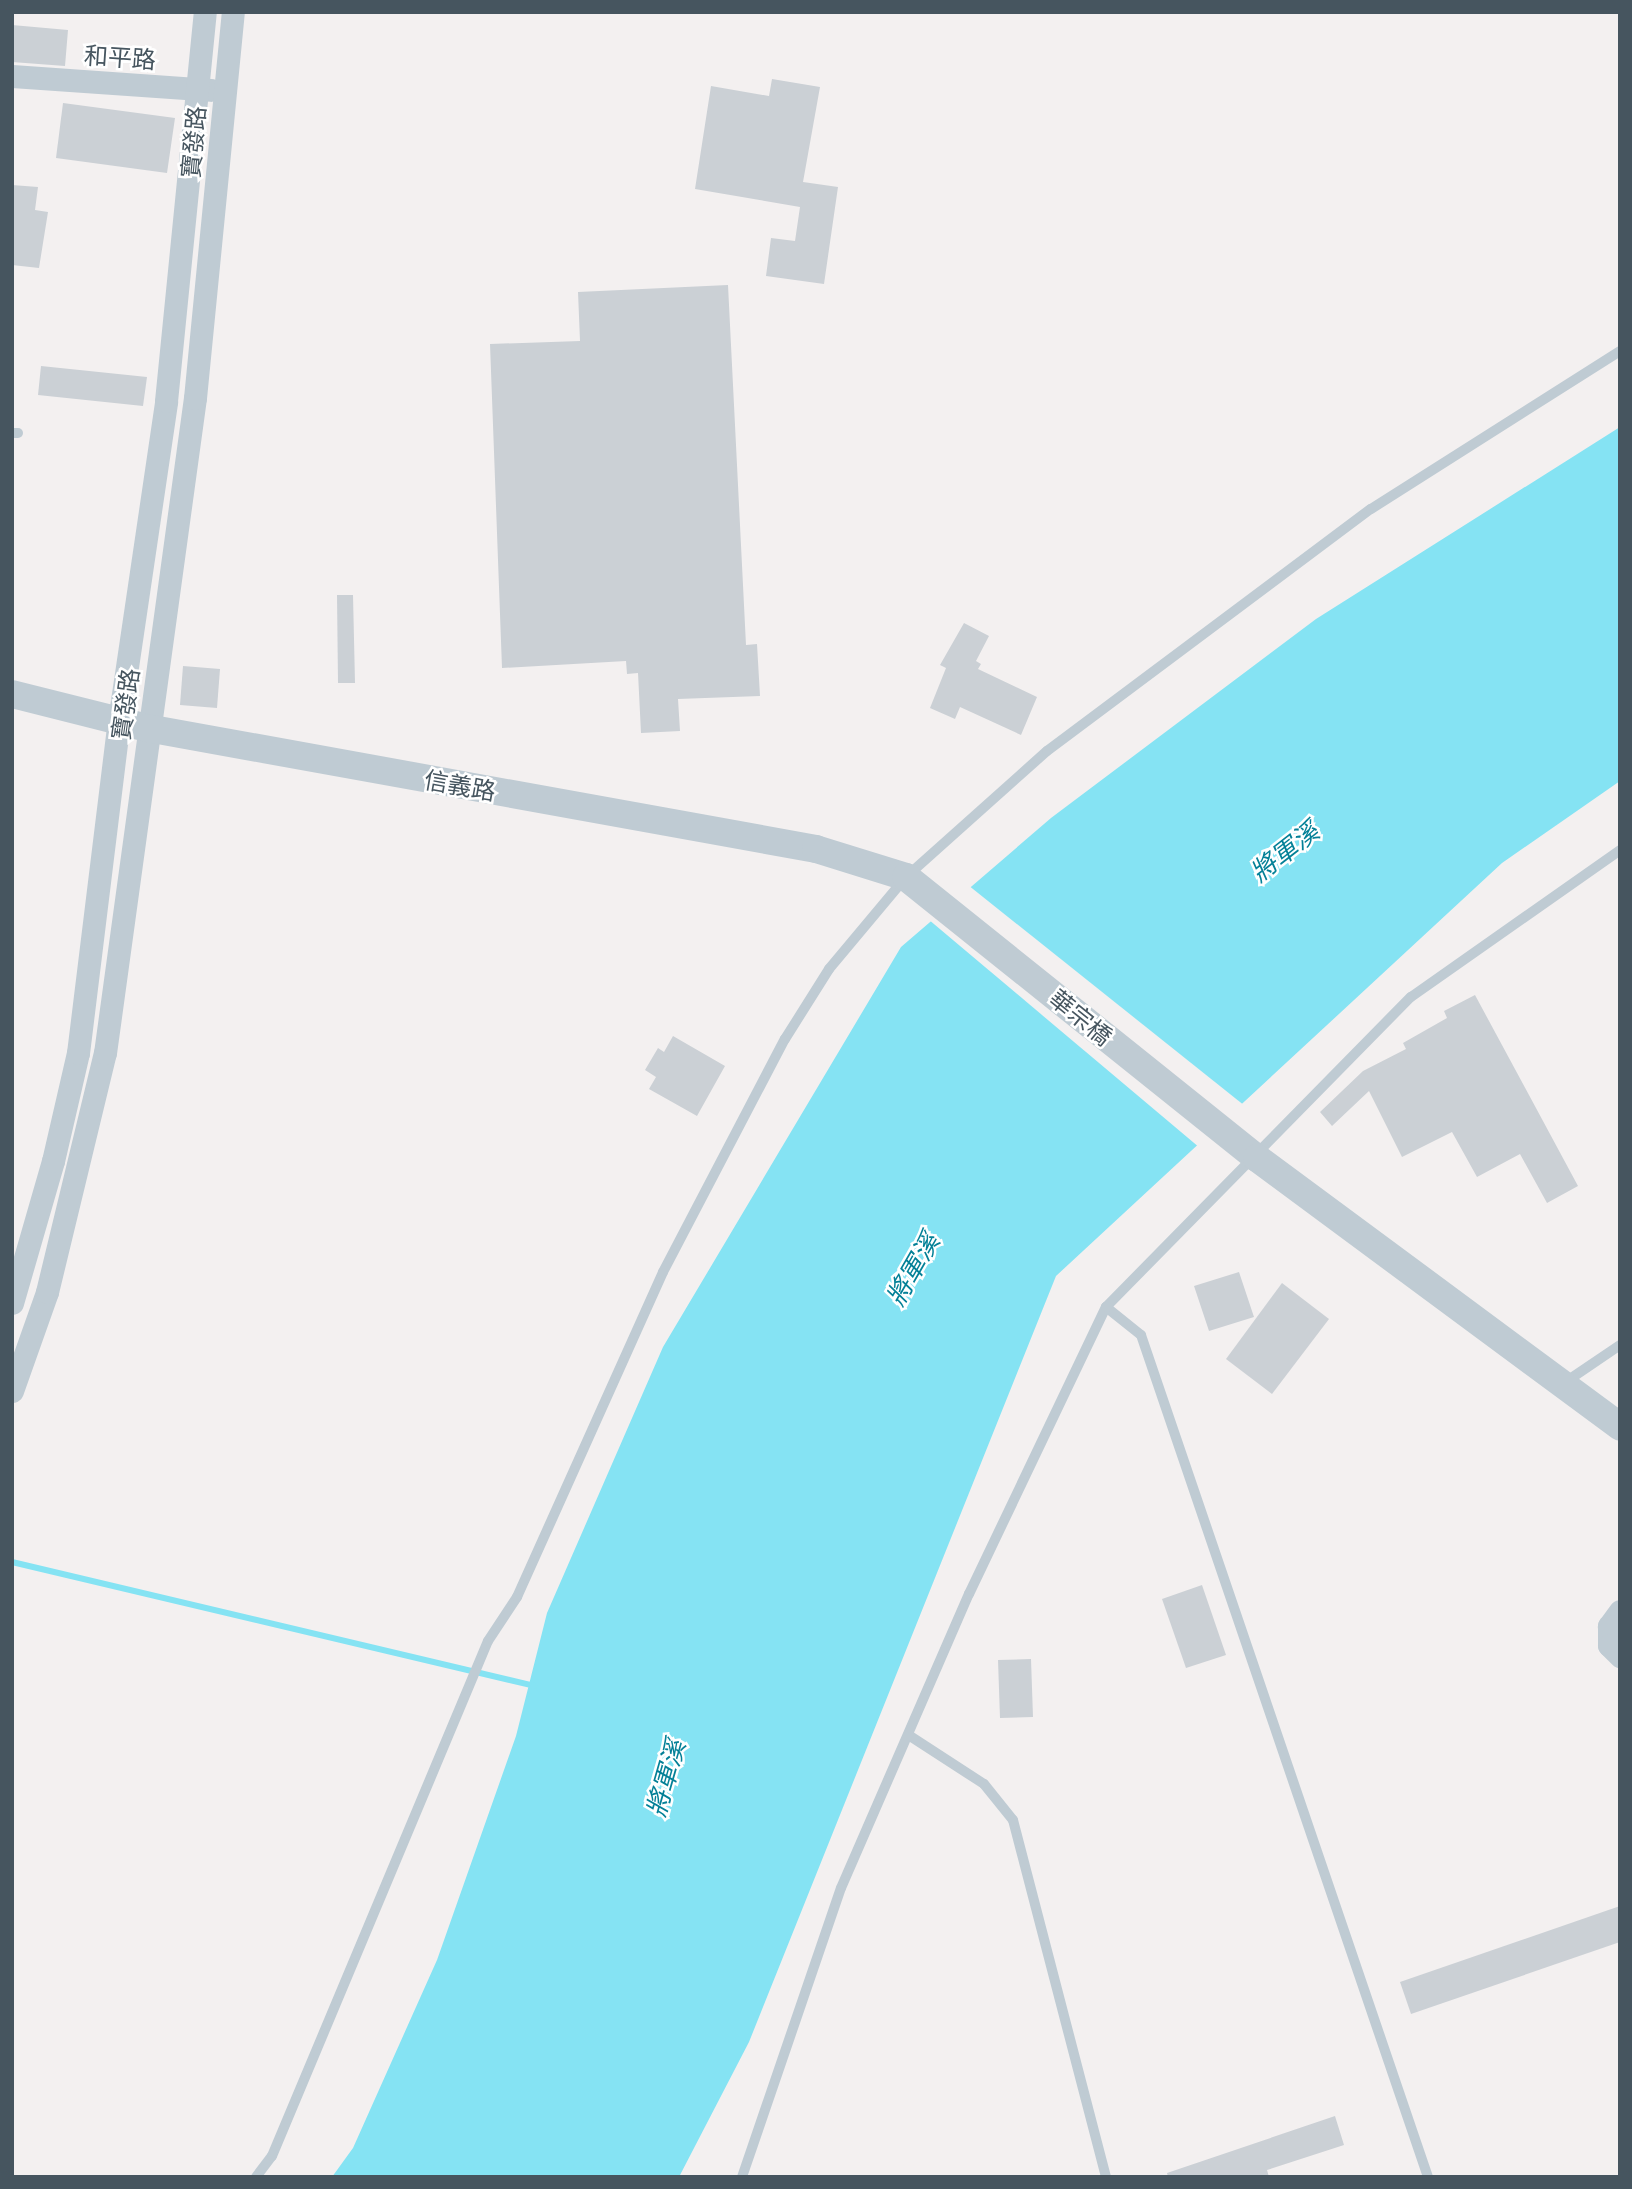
<!DOCTYPE html>
<meta charset="utf-8">
<style>
body{margin:0}
#map{position:relative;width:1632px;height:2189px;overflow:hidden;background:#f3f0f0;font-family:Commissioner,"Noto Sans TC",sans-serif}
div>[style]{position:absolute}
[style*='--x']{left:calc(var(--x)*1px);top:calc(var(--y)*1px);width:calc(var(--w)*1px);rotate:calc(var(--a)*1deg)}
.water>*{inset:0;background:#85e3f3}
.pier>*{inset:0;background:#f3f0f0}
.stream>*{height:6px;margin:-3px;padding:0 3px;transform-origin:3px;border-radius:3px;background:#85e3f3}
.building>*{inset:0;background:#cbd0d5}
.service>*{height:10px;margin:-5px;padding:0 5px;transform-origin:5px;border-radius:5px;background:#bfcbd3}
.minor>*{height:23px;margin:-11.5px;padding:0 11.5px;transform-origin:11.5px;border-radius:11.5px;background:#bfcbd3}
.tertiary>*{height:28px;margin:-14px;padding:0 14px;transform-origin:14px;border-radius:14px;background:#bfcbd3}
span{translate:-50% -50%;white-space:nowrap;text-align:center;line-height:1.15;-webkit-text-stroke:5px #fff;paint-order:stroke}
.street-label{font-size:24px;color:#46555f}
.water-label{font-size:26px;color:#038097;font-style:italic}
.frame{position:absolute;inset:0;border:14px solid #46555f;pointer-events:none}
</style>
<div id="map">
<div class="water">
<div style="clip-path:polygon(1620px 427px,1620px 781px,1502px 863px,1056px 1276px,749px 2042px,679px 2177px,332px 2177px,353px 2148px,437px 1960px,516px 1736px,547px 1613px,663px 1347px,901px 947px,1051px 818px,1316px 619px)"></div>
</div>
<div class="pier">
<div style="clip-path:polygon(968px 885px,1245px 1106px,1200px 1148px,928px 919px)"></div>
</div>
<div class="stream">
<div style="--x:12;--y:1562;--w:537;--a:13.34"></div>
</div>
<div class="building">
<div style="clip-path:polygon(12px 25px,68px 30px,65px 66px,12px 62px)"></div>
<div style="clip-path:polygon(772px 79px,820px 87px,803px 182px,838px 187px,824px 284px,766px 276px,771px 238px,795px 241px,800px 207px,695px 189px,711px 86px,769px 96px)"></div>
<div style="clip-path:polygon(63px 103px,175px 118px,167px 173px,56px 158px)"></div>
<div style="clip-path:polygon(12px 185px,38px 187px,35px 210px,48px 212px,39px 268px,12px 265px)"></div>
<div style="clip-path:polygon(728px 285px,746px 645px,757px 644px,760px 696px,678px 699px,680px 731px,641px 733px,638px 673px,627px 674px,626px 661px,502px 668px,490px 344px,580px 341px,578px 292px)"></div>
<div style="clip-path:polygon(41px 366px,147px 377px,143px 406px,38px 395px)"></div>
<div style="clip-path:polygon(337px 595px,353px 595px,355px 683px,338px 683px)"></div>
<div style="clip-path:polygon(964px 623px,989px 636px,976px 661px,981px 664px,978px 669px,1037px 697px,1021px 735px,960px 707px,955px 719px,930px 708px,946px 668px,940px 665px)"></div>
<div style="clip-path:polygon(183px 666px,220px 669px,217px 708px,180px 705px)"></div>
<div style="clip-path:polygon(1475px 995px,1578px 1186px,1547px 1203px,1520px 1154px,1477px 1177px,1452px 1132px,1402px 1157px,1369px 1091px,1332px 1126px,1320px 1112px,1363px 1071px,1406px 1049px,1403px 1043px,1447px 1018px,1444px 1011px)"></div>
<div style="clip-path:polygon(673px 1036px,725px 1066px,697px 1116px,649px 1089px,656px 1077px,645px 1070px,658px 1048px,664px 1052px)"></div>
<div style="clip-path:polygon(1239px 1272px,1254px 1317px,1209px 1331px,1194px 1286px)"></div>
<div style="clip-path:polygon(1282px 1283px,1329px 1319px,1272px 1394px,1226px 1359px)"></div>
<div style="clip-path:polygon(1202px 1585px,1226px 1655px,1186px 1668px,1162px 1599px)"></div>
<div style="clip-path:polygon(1031px 1659px,1033px 1717px,1000px 1718px,998px 1660px)"></div>
<div style="clip-path:polygon(1620px 1906px,1620px 1942px,1411px 2014px,1400px 1982px)"></div>
<div style="clip-path:polygon(1335px 2116px,1344px 2145px,1267px 2170px,1269px 2177px,1168px 2177px,1167px 2173px)"></div>
</div>
<div class="service">
<div style="--x:12;--y:433;--w:6;--a:0"></div>
<div style="--x:1106;--y:1307;--w:45;--a:38.7"></div>
<div style="--x:1141;--y:1335;--w:890;--a:71.18"></div>
<div style="--x:1564;--y:1383;--w:68;--a:-34.2"></div>
<div style="--x:910;--y:1736;--w:88;--a:33"></div>
<div style="--x:984;--y:1784;--w:46;--a:51.1"></div>
<div style="--x:1013;--y:1820;--w:369;--a:75.4"></div>
<div style="--x:256;--y:2177;--w:26;--a:-53"></div>
<div style="--x:272;--y:2156;--w:558;--a:-67.25"></div>
<div style="--x:488;--y:1641;--w:53;--a:-56.6"></div>
<div style="--x:517;--y:1597;--w:356;--a:-65.8"></div>
<div style="--x:663;--y:1272;--w:263;--a:-62.4"></div>
<div style="--x:785;--y:1039;--w:83;--a:-57.8"></div>
<div style="--x:829;--y:969;--w:120;--a:-50.1"></div>
<div style="--x:906;--y:877;--w:189;--a:-41.8"></div>
<div style="--x:1047;--y:751;--w:404;--a:-36.8"></div>
<div style="--x:1371;--y:509;--w:295;--a:-32.4"></div>
<div style="--x:742;--y:2177;--w:305;--a:-71.1"></div>
<div style="--x:841;--y:1888;--w:321;--a:-66.5"></div>
<div style="--x:969;--y:1594;--w:318;--a:-64.5"></div>
<div style="--x:1106;--y:1307;--w:435;--a:-45.5"></div>
<div style="--x:1411;--y:997;--w:256;--a:-35.1"></div>
</div>
<div class="minor">
<div style="--x:12;--y:76;--w:199;--a:4"></div>
<div style="--x:12;--y:1303;--w:148;--a:-73.9"></div>
<div style="--x:53;--y:1161;--w:111;--a:-77"></div>
<div style="--x:78;--y:1053;--w:335;--a:-83"></div>
<div style="--x:119;--y:721;--w:323;--a:-81.6"></div>
<div style="--x:166;--y:401;--w:391;--a:-84.3"></div>
<div style="--x:12;--y:1391;--w:105;--a:-70.5"></div>
<div style="--x:47;--y:1292;--w:246;--a:-76.4"></div>
<div style="--x:105;--y:1053;--w:661;--a:-82.18"></div>
<div style="--x:195;--y:398;--w:388;--a:-84.4"></div>
<div style="--x:1620;--y:1611;--w:19;--a:126"></div>
<div style="--x:1609;--y:1626;--w:19;--a:90"></div>
<div style="--x:1609;--y:1645;--w:16;--a:45"></div>
</div>
<div class="tertiary">
<div style="--x:12;--y:694;--w:139;--a:14.1"></div>
<div style="--x:147;--y:728;--w:680;--a:10.25"></div>
<div style="--x:816;--y:849;--w:94;--a:17.3"></div>
<div style="--x:906;--y:877;--w:450;--a:38.7"></div>
<div style="--x:1257;--y:1158;--w:452;--a:36.5"></div>
</div>
<div class="street-label">
<span style="left:120px;top:57px;rotate:4deg">和平路</span>
<span style="left:193px;top:142px;rotate:-85deg">寶發路</span>
<span style="left:125px;top:704px;rotate:-82deg">寶發路</span>
<span style="left:460px;top:785px;rotate:10deg">信義路</span>
<span style="left:1081px;top:1017px;rotate:39deg">華宗橋</span>
</div>
<div class="water-label">
<span style="left:1284px;top:851px;rotate:-38deg">將軍溪</span>
<span style="left:912px;top:1269px;rotate:-60deg">將軍溪</span>
<span style="left:665px;top:1778px;rotate:-74deg">將軍溪</span>
</div>
<div class="frame"></div>
</div>
